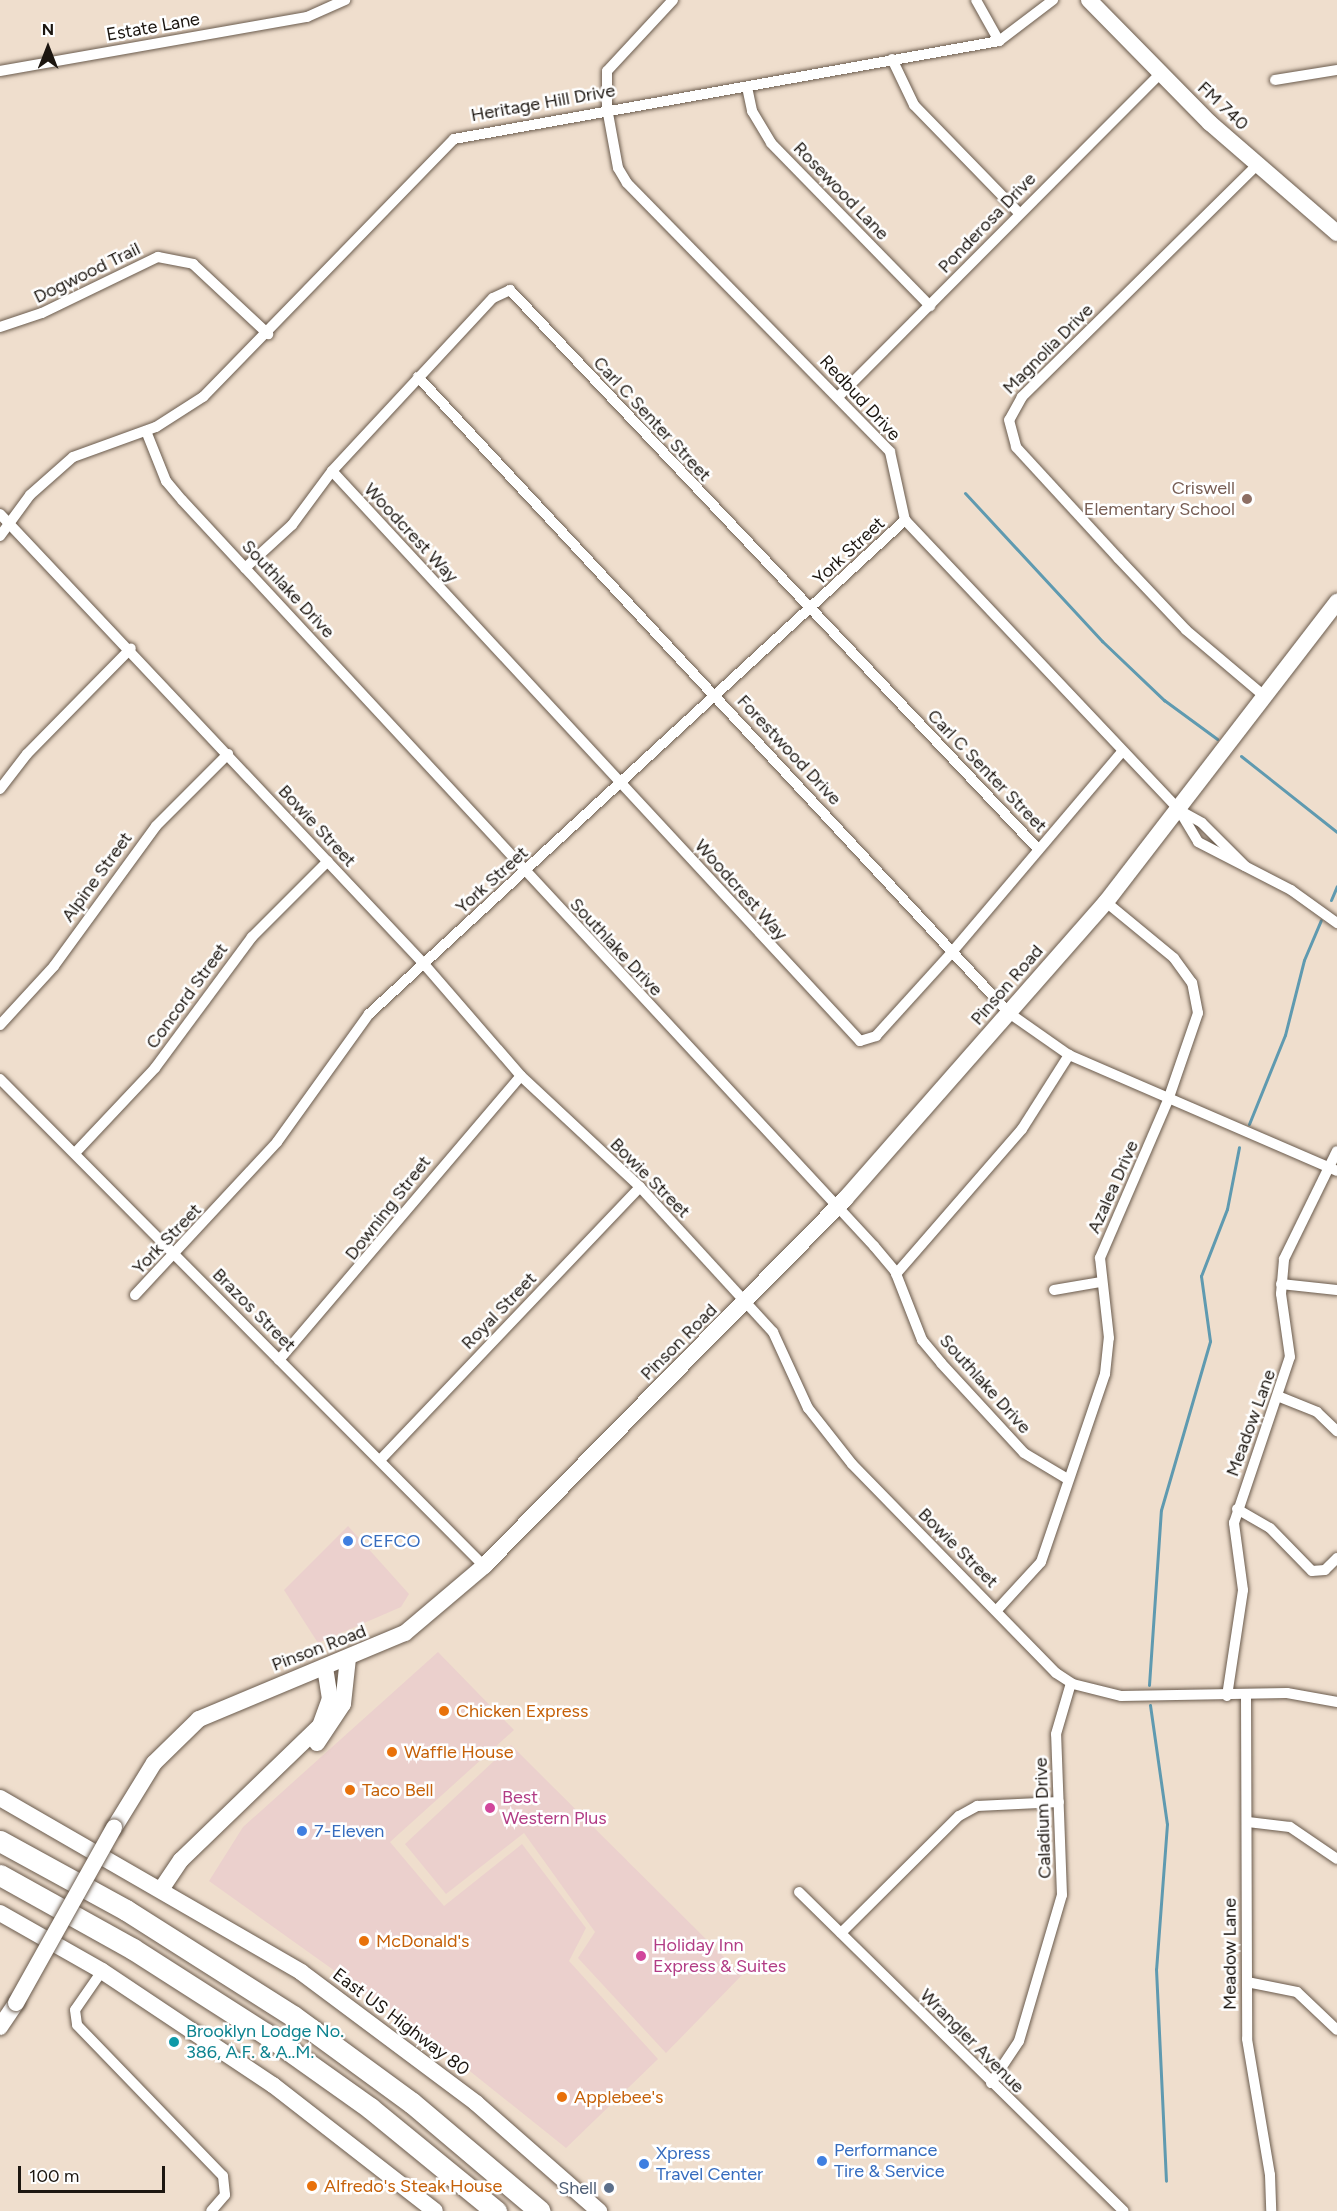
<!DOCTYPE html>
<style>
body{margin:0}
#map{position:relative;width:1337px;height:2211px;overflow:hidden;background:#efdecd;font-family:Figtree,sans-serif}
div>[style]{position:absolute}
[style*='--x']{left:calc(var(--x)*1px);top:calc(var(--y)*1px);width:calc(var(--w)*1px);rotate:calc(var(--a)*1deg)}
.commercial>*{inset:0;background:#ebd0cd}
.stream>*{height:3px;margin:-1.5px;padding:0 1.5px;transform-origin:1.5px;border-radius:1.5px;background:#5f9ab0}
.roads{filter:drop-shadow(0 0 2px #6a5b4d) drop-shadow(0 0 2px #6a5b4d)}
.minor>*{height:10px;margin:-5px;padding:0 5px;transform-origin:5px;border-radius:5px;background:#fff}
.secondary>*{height:16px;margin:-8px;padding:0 8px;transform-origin:8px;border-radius:8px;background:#fff}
.motorway>*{height:21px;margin:-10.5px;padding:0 10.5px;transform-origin:10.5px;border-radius:10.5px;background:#fff}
.bridges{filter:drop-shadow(0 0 2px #6a5b4d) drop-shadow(0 0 2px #6a5b4d)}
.secondary-bridge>*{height:16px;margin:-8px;padding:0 8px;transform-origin:8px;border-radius:8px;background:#fff}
.dots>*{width:16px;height:16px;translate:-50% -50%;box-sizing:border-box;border:3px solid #fff;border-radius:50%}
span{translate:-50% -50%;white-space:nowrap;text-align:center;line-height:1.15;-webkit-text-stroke:5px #fff;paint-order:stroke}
.street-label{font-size:18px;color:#1c1610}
.education-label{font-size:18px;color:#785e54}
.right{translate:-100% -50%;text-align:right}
.shop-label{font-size:18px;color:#366cbe}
.left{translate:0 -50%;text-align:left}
.food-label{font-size:18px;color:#c56008}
.hotel-label{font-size:18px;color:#b23c85}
.culture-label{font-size:18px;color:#0d838f}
.service-label{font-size:18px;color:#4e5e75}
.north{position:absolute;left:18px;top:18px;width:60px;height:60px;-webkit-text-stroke:4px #fff;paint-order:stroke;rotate:0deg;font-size:16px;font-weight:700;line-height:24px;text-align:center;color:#1c1610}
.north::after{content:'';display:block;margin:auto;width:21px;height:27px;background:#1c1610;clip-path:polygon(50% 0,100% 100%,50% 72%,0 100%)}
.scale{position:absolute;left:18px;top:2166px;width:147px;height:27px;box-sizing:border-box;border:3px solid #1c1610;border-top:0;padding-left:8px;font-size:18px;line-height:21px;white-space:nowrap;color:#1c1610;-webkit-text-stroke:4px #fff;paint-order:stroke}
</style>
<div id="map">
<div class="commercial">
<div style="clip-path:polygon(348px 1526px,409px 1594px,401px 1607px,318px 1643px,284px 1590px)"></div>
<div style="clip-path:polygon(438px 1652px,514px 1730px,390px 1842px,444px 1906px,522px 1844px,586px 1928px,569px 1961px,658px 2059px,566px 2148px,426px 2036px,209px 1881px,243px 1827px)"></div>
<div style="clip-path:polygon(511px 1745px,742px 1975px,666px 2053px,578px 1958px,595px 1932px,524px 1833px,446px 1894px,405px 1844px)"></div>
</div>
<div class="stream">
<div style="--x:965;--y:493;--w:202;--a:47.2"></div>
<div style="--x:1102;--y:641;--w:86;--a:43.6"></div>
<div style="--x:1164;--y:700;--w:66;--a:36.3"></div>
<div style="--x:1241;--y:756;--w:122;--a:38.4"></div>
<div style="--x:1331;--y:900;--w:15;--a:-67"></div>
<div style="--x:1249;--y:1124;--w:96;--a:-68"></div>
<div style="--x:1285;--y:1035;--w:77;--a:-75.8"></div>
<div style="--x:1304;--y:960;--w:43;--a:-67"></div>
<div style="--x:1149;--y:1685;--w:175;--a:-86.1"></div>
<div style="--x:1161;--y:1510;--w:176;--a:-73.8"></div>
<div style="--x:1210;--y:1341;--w:66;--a:-97.9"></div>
<div style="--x:1201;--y:1276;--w:72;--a:-68.8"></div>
<div style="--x:1227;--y:1209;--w:63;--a:-79"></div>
<div style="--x:1150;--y:1705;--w:120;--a:81.9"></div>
<div style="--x:1167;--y:1824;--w:145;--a:94.3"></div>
<div style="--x:1156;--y:1969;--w:212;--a:87.3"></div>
</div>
<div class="roads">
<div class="minor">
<div style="--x:673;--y:0;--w:97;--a:132.9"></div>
<div style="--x:607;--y:71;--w:37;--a:90"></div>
<div style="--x:607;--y:108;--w:61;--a:79.6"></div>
<div style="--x:618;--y:168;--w:17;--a:59"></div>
<div style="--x:627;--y:183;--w:376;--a:45.6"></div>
<div style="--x:890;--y:452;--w:70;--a:77.6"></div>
<div style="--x:905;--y:520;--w:399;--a:46.6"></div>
<div style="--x:1179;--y:810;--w:26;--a:29"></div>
<div style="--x:1202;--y:823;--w:61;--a:45"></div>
<div style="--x:976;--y:0;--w:47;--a:60.7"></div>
<div style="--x:892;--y:59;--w:51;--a:64.4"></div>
<div style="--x:914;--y:105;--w:151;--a:45.8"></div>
<div style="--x:0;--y:71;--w:312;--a:-10"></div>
<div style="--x:307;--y:17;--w:42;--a:-24.1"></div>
<div style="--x:1275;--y:80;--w:63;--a:-9.2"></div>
<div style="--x:747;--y:87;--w:25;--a:78"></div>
<div style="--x:752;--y:111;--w:37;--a:59"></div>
<div style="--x:771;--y:143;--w:228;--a:45.7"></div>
<div style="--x:1258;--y:164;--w:332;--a:135.4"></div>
<div style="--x:1022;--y:397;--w:26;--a:119"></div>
<div style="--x:1009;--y:420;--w:28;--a:75"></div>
<div style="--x:1016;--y:447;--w:151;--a:47.4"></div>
<div style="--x:1118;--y:558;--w:99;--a:46.6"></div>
<div style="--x:1186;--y:630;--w:101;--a:40.2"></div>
<div style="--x:0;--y:327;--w:44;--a:-18.4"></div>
<div style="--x:42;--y:313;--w:129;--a:-25.8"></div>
<div style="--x:158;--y:257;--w:36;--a:11"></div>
<div style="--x:193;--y:264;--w:103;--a:43"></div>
<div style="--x:418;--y:377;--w:868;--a:47.1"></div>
<div style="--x:1009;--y:1013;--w:73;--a:35"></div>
<div style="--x:1069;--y:1055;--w:292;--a:23.4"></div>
<div style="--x:838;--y:397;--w:457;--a:-45.1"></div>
<div style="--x:146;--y:431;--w:54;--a:68.2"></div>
<div style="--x:166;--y:481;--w:25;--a:50"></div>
<div style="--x:182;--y:500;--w:1018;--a:47.15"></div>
<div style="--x:874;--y:1246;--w:33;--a:50"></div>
<div style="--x:895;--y:1271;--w:74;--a:68.6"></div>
<div style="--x:922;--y:1340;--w:30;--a:50"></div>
<div style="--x:941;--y:1363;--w:122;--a:47.3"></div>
<div style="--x:1024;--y:1453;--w:49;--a:30.8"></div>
<div style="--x:332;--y:471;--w:777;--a:47.19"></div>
<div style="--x:860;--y:1041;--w:17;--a:-17"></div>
<div style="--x:876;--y:1036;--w:115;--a:-47.8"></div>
<div style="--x:953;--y:951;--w:261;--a:-49.7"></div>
<div style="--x:0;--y:514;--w:618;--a:46.7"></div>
<div style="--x:424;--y:964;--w:148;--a:49.1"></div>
<div style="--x:521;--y:1076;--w:163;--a:43"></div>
<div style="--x:640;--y:1187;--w:197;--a:47.5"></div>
<div style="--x:773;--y:1332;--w:84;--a:65.3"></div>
<div style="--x:808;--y:1408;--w:71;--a:51.8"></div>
<div style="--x:852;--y:1464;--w:292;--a:45.7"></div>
<div style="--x:1056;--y:1673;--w:20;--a:33"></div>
<div style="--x:1073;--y:1684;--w:49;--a:14"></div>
<div style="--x:1121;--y:1696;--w:166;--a:-1"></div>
<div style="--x:1287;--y:1693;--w:51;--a:10.2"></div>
<div style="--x:0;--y:536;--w:51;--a:-53.8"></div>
<div style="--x:30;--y:495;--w:57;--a:-41.5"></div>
<div style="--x:73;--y:457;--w:88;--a:-19.9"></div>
<div style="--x:156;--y:427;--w:56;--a:-32.6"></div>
<div style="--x:203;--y:397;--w:360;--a:-45.8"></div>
<div style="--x:454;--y:139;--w:554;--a:-10.19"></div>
<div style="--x:999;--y:41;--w:68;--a:-37.2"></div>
<div style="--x:245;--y:568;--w:64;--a:-42.5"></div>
<div style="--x:292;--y:525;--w:67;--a:-53.5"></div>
<div style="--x:332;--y:471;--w:236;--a:-47.1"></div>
<div style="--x:493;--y:298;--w:19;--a:-25"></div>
<div style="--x:510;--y:290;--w:769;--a:46.63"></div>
<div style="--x:0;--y:789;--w:44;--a:-52.4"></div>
<div style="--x:27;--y:754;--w:148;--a:-45.5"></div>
<div style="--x:1179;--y:810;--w:37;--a:59"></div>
<div style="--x:1198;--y:842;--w:105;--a:27.3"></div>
<div style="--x:1291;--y:890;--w:57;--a:35.7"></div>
<div style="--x:0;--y:1025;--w:80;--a:-47.5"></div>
<div style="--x:54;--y:966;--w:173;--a:-53.9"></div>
<div style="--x:156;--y:826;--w:102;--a:-45"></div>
<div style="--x:0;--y:1079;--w:687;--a:45.18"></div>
<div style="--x:75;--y:1153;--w:117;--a:-46.7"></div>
<div style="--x:155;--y:1068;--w:163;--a:-53.5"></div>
<div style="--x:252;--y:937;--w:107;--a:-45"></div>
<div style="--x:896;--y:1274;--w:192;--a:-49"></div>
<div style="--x:1022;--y:1129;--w:88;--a:-57.6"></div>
<div style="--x:1281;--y:1284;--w:56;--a:6.1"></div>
<div style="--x:1054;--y:1290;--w:48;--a:-9.7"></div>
<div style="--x:135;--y:1295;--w:209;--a:-47.1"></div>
<div style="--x:277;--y:1142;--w:158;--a:-54.3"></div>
<div style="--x:369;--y:1014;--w:729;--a:-42.66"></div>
<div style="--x:279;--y:1360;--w:373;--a:-49.6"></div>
<div style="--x:1280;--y:1397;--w:40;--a:22"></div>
<div style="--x:1317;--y:1412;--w:28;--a:44"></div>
<div style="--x:382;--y:1458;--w:374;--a:-46.4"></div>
<div style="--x:1237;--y:1509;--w:38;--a:30"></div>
<div style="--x:1270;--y:1528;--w:60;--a:45.7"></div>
<div style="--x:1312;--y:1571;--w:13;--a:-4"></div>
<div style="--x:1325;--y:1570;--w:17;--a:-45"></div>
<div style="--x:997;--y:1610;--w:65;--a:-47.5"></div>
<div style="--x:1041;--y:1562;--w:199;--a:-71.2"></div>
<div style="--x:1105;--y:1374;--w:36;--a:-84"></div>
<div style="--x:1109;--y:1338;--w:81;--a:-96.4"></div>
<div style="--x:1100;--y:1258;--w:172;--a:-66.7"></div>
<div style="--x:1168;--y:1100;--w:92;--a:-71"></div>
<div style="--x:1198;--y:1013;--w:31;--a:-101"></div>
<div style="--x:1192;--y:983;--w:31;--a:-126"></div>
<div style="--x:1174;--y:958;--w:88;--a:-140.5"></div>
<div style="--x:1246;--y:1695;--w:344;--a:89.8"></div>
<div style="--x:1247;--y:2039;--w:138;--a:80.4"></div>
<div style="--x:1270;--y:2175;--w:36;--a:88"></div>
<div style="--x:1227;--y:1696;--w:107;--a:-81.4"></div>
<div style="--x:1243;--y:1590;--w:68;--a:-97.7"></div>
<div style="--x:1234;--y:1523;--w:175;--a:-71.4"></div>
<div style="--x:1290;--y:1357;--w:64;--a:-98.1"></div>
<div style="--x:1281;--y:1294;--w:35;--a:-85"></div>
<div style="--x:1284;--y:1259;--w:120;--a:-63.9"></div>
<div style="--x:1248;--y:1822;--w:42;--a:6.8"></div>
<div style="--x:1290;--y:1827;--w:57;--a:34.2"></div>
<div style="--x:799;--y:1892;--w:455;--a:44.5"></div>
<div style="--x:841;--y:1933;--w:166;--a:-44.8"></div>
<div style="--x:959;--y:1816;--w:21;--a:-29"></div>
<div style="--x:977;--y:1806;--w:82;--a:-2.8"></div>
<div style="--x:102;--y:1971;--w:47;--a:124.7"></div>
<div style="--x:75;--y:2010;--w:15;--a:82"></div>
<div style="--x:77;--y:2025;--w:210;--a:46"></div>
<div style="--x:223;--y:2176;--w:19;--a:84"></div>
<div style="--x:225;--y:2195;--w:21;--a:131"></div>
<div style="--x:1247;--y:1982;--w:51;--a:11.3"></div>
<div style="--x:1297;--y:1992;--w:55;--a:43.5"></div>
<div style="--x:991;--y:2083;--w:50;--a:-56.3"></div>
<div style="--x:1019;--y:2041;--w:152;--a:-73.6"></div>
<div style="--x:1062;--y:1895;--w:161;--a:-92.1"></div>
<div style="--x:1056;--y:1734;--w:53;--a:-73.6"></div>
</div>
<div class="secondary">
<div style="--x:1089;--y:0;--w:173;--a:45.5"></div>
<div style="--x:1210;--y:123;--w:168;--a:40.9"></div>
<div style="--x:317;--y:1743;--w:47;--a:-56.3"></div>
<div style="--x:343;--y:1704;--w:46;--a:-83.8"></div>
<div style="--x:0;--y:1798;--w:348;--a:30"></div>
<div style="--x:301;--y:1972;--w:219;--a:36.8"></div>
<div style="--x:476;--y:2103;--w:164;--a:41.3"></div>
<div style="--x:114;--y:1828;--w:76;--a:-58.4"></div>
<div style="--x:154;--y:1763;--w:63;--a:-44.4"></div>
<div style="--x:199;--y:1719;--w:223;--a:-22.7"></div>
<div style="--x:405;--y:1633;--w:104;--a:-40.3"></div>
<div style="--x:484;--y:1566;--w:515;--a:-45.47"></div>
<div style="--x:845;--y:1199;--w:395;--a:-48.7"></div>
<div style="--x:1106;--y:902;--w:379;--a:-52.4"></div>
<div style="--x:162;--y:1888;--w:34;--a:-56"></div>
<div style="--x:181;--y:1860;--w:193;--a:-44"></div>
<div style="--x:320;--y:1726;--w:29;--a:-70"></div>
<div style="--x:330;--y:1699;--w:32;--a:-99"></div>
<div style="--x:0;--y:1913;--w:117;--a:29.6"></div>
<div style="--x:102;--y:1971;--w:206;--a:33.7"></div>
<div style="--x:273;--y:2085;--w:205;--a:37.9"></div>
<div style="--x:0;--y:2027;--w:29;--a:-56"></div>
</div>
<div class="motorway">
<div style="--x:0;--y:1841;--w:144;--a:28.7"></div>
<div style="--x:126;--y:1910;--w:198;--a:32.4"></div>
<div style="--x:293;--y:2016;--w:147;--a:36.2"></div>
<div style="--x:412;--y:2103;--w:167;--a:40.2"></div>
<div style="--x:0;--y:1875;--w:152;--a:29.1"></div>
<div style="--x:133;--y:1949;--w:158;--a:32.6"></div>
<div style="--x:266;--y:2034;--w:128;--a:35.4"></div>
<div style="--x:370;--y:2108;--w:163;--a:39.3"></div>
</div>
</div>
<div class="bridges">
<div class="secondary-bridge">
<div style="--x:16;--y:2003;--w:201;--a:-60.8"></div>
</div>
</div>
<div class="dots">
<div style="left:1247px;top:499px;background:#8d6e63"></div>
<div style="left:348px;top:1541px;background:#3f7fe0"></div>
<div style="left:444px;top:1711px;background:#e8710a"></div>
<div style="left:392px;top:1752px;background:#e8710a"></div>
<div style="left:350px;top:1790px;background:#e8710a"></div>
<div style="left:490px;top:1808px;background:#d1479c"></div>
<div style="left:302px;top:1831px;background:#3f7fe0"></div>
<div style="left:364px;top:1941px;background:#e8710a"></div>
<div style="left:641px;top:1956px;background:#d1479c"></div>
<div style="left:174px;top:2042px;background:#0f9aa8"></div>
<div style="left:562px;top:2097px;background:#e8710a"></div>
<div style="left:822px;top:2161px;background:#3f7fe0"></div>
<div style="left:644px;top:2164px;background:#3f7fe0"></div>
<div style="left:312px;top:2186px;background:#e8710a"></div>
<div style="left:609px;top:2188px;background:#5c6f8a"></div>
</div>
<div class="street-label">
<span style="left:153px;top:27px;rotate:-10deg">Estate Lane</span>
<span style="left:543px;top:103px;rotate:-10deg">Heritage Hill Drive</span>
<span style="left:1223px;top:106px;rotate:43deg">FM 740</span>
<span style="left:841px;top:191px;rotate:46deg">Rosewood Lane</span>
<span style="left:987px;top:223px;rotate:-46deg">Ponderosa Drive</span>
<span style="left:87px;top:273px;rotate:-26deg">Dogwood Trail</span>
<span style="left:1048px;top:349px;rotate:-45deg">Magnolia Drive</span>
<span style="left:860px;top:398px;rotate:47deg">Redbud Drive</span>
<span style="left:652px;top:419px;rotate:47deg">Carl C Senter Street</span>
<span style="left:411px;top:533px;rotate:47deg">Woodcrest Way</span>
<span style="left:849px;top:551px;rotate:-43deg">York Street</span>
<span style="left:288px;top:589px;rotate:47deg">Southlake Drive</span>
<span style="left:789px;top:750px;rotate:47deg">Forestwood Drive</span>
<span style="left:987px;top:771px;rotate:46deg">Carl C Senter Street</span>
<span style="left:317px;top:826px;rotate:47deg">Bowie Street</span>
<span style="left:97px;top:877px;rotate:-54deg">Alpine Street</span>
<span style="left:492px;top:880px;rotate:-42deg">York Street</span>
<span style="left:741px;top:890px;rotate:48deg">Woodcrest Way</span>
<span style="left:616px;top:947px;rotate:47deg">Southlake Drive</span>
<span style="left:1007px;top:985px;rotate:-49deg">Pinson Road</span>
<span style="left:187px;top:996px;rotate:-54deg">Concord Street</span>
<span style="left:650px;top:1178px;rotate:45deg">Bowie Street</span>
<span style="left:1113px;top:1187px;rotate:-66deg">Azalea Drive</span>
<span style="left:388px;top:1208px;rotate:-52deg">Downing Street</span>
<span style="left:167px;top:1239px;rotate:-46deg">York Street</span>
<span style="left:254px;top:1310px;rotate:45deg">Brazos Street</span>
<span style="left:499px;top:1311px;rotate:-46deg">Royal Street</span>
<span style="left:679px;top:1342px;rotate:-45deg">Pinson Road</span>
<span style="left:985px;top:1384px;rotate:48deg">Southlake Drive</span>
<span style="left:1251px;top:1423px;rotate:-70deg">Meadow Lane</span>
<span style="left:958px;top:1548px;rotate:45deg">Bowie Street</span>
<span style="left:319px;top:1648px;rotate:-21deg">Pinson Road</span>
<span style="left:1043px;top:1818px;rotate:-92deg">Caladium Drive</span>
<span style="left:1230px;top:1954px;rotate:-90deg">Meadow Lane</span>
<span style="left:401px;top:2022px;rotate:37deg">East US Highway 80</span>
<span style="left:972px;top:2041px;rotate:45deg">Wrangler Avenue</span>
</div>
<div class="education-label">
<span class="right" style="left:1235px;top:499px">Criswell<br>Elementary School</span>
</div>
<div class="shop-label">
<span class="left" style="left:360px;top:1541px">CEFCO</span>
<span class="left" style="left:314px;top:1831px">7-Eleven</span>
<span class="left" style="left:834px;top:2161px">Performance<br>Tire &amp; Service</span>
<span class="left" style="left:656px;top:2164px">Xpress<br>Travel Center</span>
</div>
<div class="food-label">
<span class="left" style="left:456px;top:1711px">Chicken Express</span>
<span class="left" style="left:404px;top:1752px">Waffle House</span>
<span class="left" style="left:362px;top:1790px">Taco Bell</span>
<span class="left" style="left:376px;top:1941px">McDonald's</span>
<span class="left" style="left:574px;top:2097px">Applebee's</span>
<span class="left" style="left:324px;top:2186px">Alfredo's Steak House</span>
</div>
<div class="hotel-label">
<span class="left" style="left:502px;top:1808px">Best<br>Western Plus</span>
<span class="left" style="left:653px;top:1956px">Holiday Inn<br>Express &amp; Suites</span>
</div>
<div class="culture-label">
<span class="left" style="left:186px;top:2042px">Brooklyn Lodge No.<br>386, A.F. &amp; A..M.</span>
</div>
<div class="service-label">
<span class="right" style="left:597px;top:2188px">Shell</span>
</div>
<div class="north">N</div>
<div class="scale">100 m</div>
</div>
